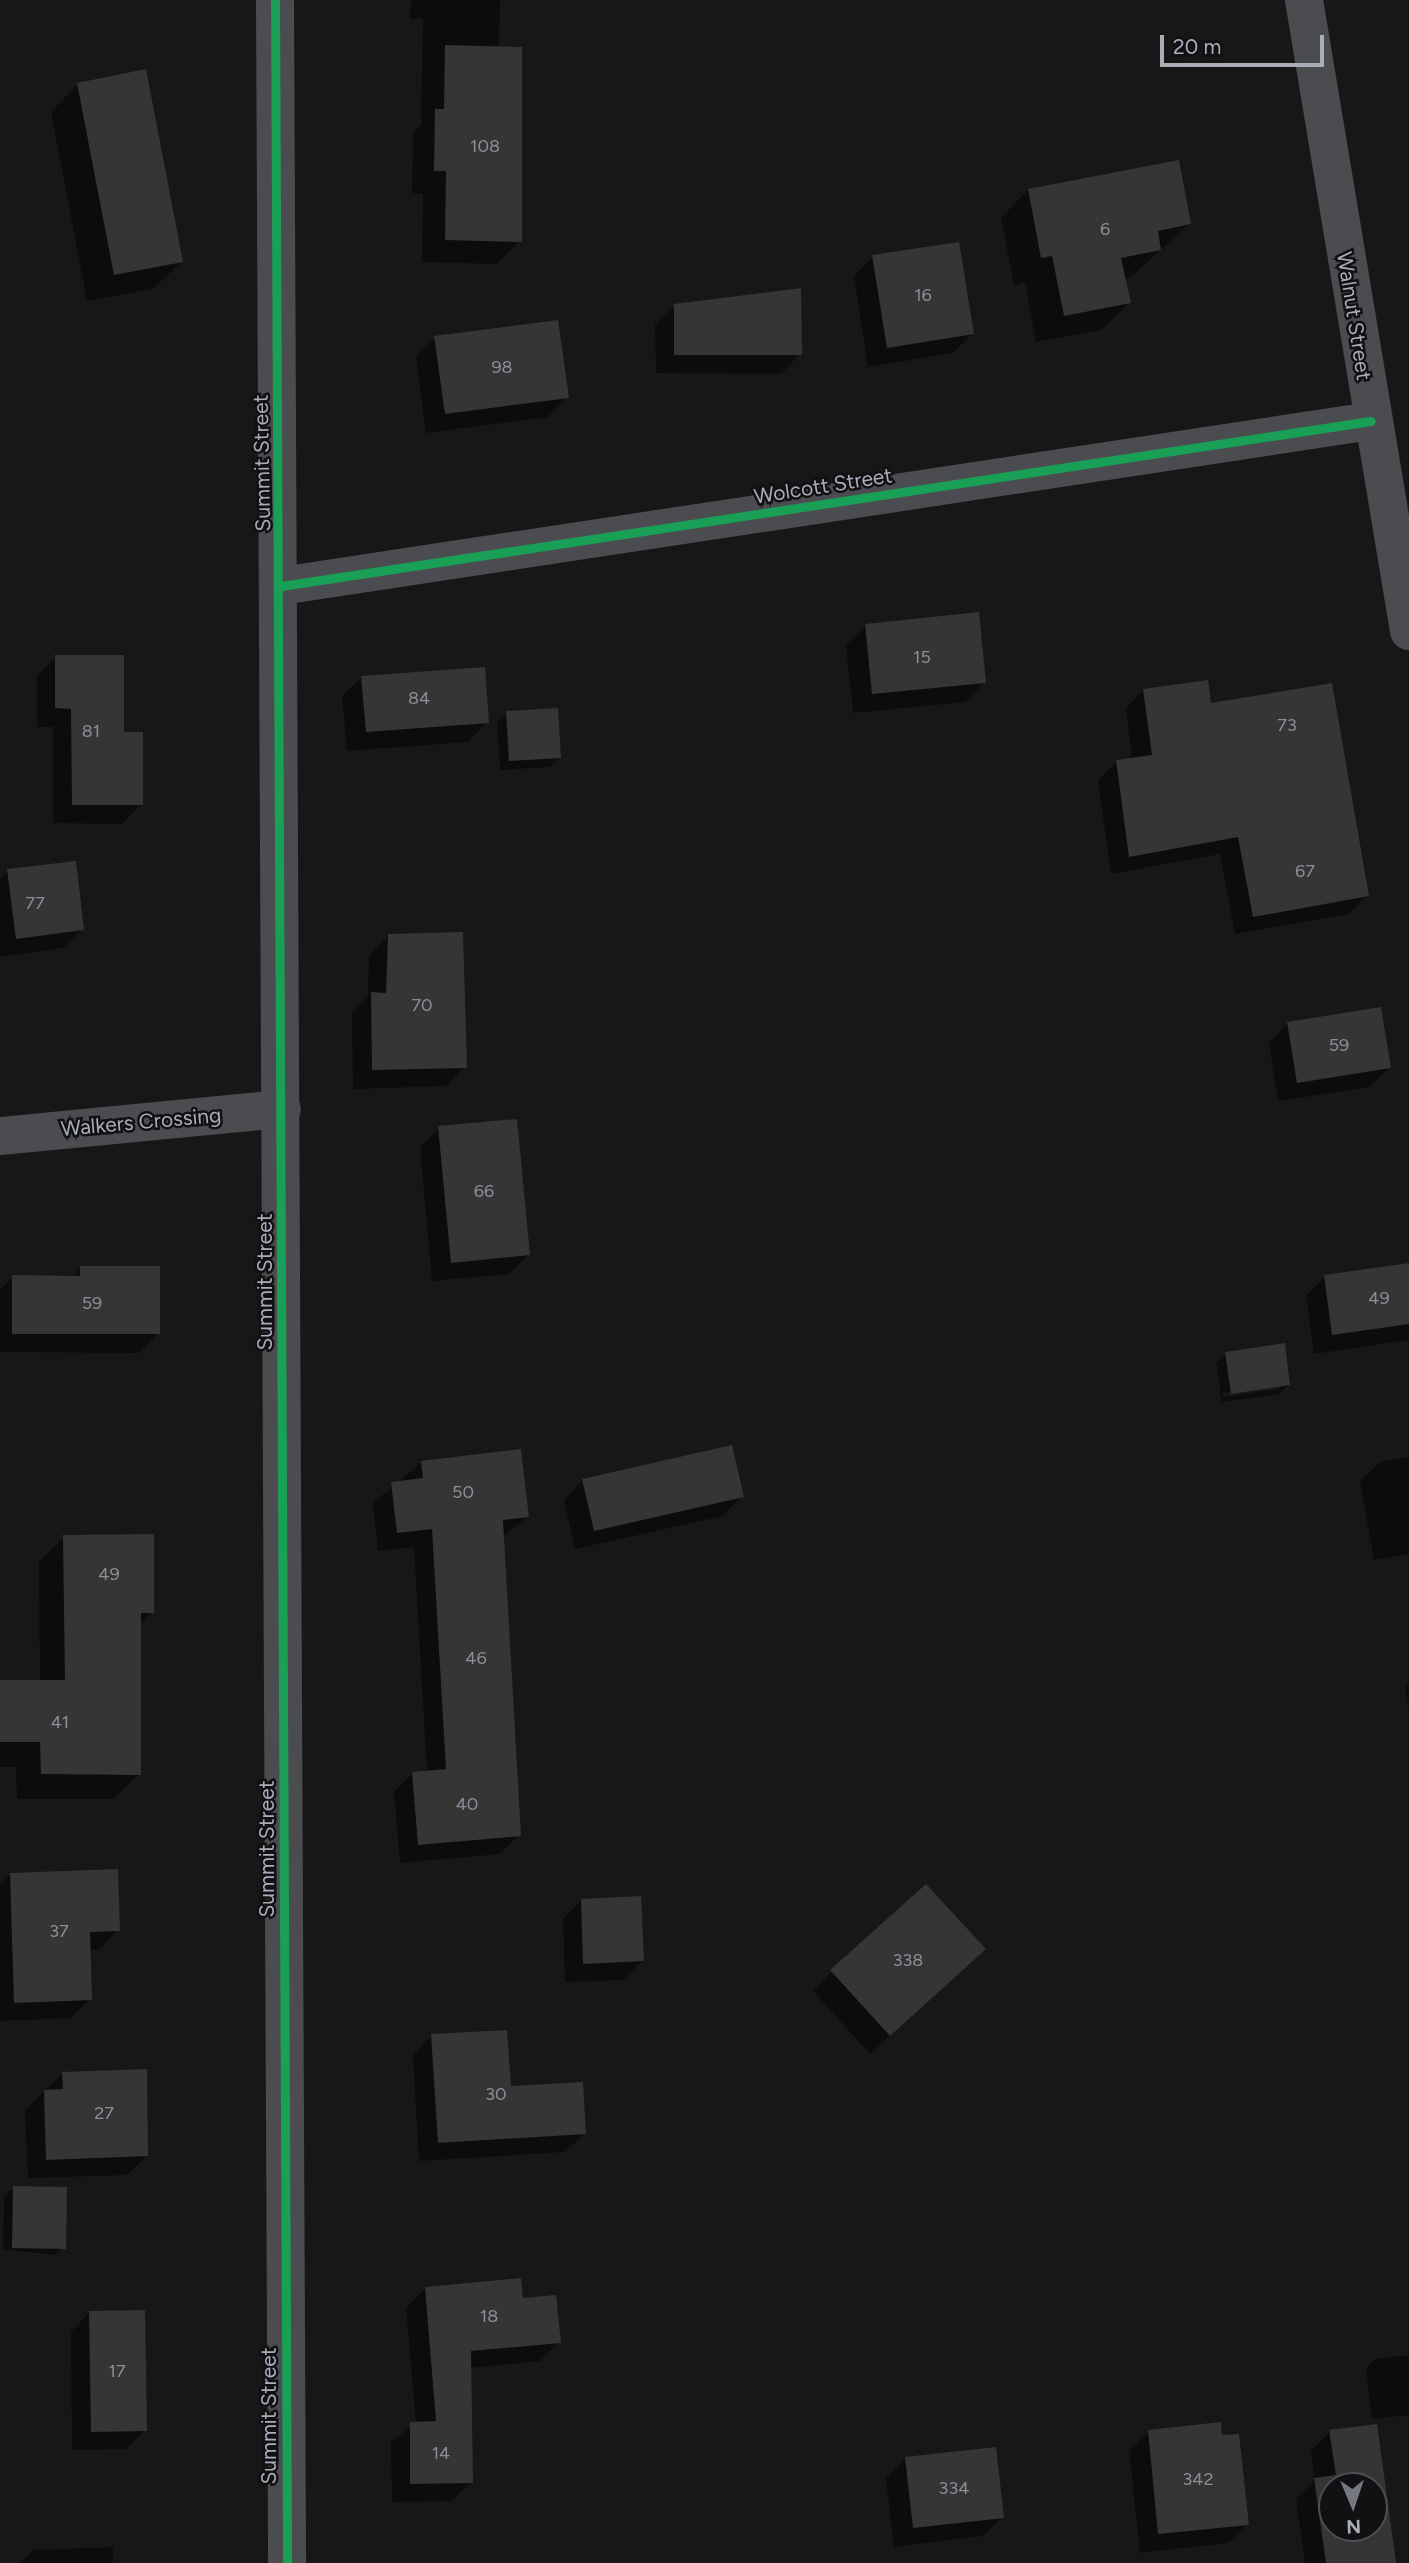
<!DOCTYPE html>
<style>
body{margin:0}
#map{position:relative;width:1409px;height:2563px;overflow:hidden;background:#171717;font-family:Figtree,sans-serif}
div>[style]{position:absolute}
[style*='--x']{left:calc(var(--x)*1px);top:calc(var(--y)*1px);width:calc(var(--w)*1px);rotate:calc(var(--a)*1deg)}
.shadow>*{inset:0;background:#0007}
.building>*{inset:0;background:#353536}
.street>*{height:38px;margin:-19px;padding:0 19px;transform-origin:19px;border-radius:19px;background:#4b4c50}
.cycleway>*{height:9px;margin:-4.5px;padding:0 4.5px;transform-origin:4.5px;border-radius:4.5px;background:#1a9f57}
span{translate:-50% -50%;white-space:nowrap;text-align:center;line-height:1.15;-webkit-text-stroke:5px #111113;paint-order:stroke}
.number-label{font-size:18px;color:#8b8f98}
.number-label span{-webkit-text-stroke-width:0}
.street-label{font-size:21px;color:#a8adb8}
.north{position:absolute;left:1318px;top:2472px;width:70px;height:70px;box-sizing:border-box;background:#111113;border:2px solid #4d4f55;border-radius:50%;rotate:178deg;font-size:19px;font-weight:700;line-height:28px;text-align:center;color:#a8adb8}
.north::after{content:'';display:block;margin:auto;width:24px;height:32px;background:#757880;clip-path:polygon(50% 0,100% 100%,50% 72%,0 100%)}
.scale{position:absolute;left:1160px;top:35px;width:164px;height:32px;box-sizing:border-box;border:4px solid #a8adb8;border-top:0;padding-left:9px;font-size:21px;line-height:24px;white-space:nowrap;color:#a8adb8;-webkit-text-stroke:5px #111113;paint-order:stroke}
</style>
<div id="map">
<div class="shadow">
<div style="clip-path:polygon(411px 0,500px 0,499px 48px,520px 241px,497px 264px,422px 262px,423px 194px,412px 193px,413px 133px,421px 125px,423px 19px,410px 19px)"></div>
<div style="clip-path:polygon(78px 84px,181px 262px,153px 289px,87px 301px,51px 112px)"></div>
<div style="clip-path:polygon(1028px 190px,1189px 224px,1131px 277px,1124px 279px,1129px 303px,1101px 330px,1036px 342px,1025px 282px,1014px 285px,1001px 218px)"></div>
<div style="clip-path:polygon(873px 257px,972px 334px,953px 353px,868px 367px,854px 276px)"></div>
<div style="clip-path:polygon(675px 306px,800px 354px,781px 374px,656px 373px,655px 325px)"></div>
<div style="clip-path:polygon(435px 338px,567px 398px,548px 417px,426px 433px,416px 357px)"></div>
<div style="clip-path:polygon(865px 626px,985px 682px,965px 702px,853px 713px,846px 645px)"></div>
<div style="clip-path:polygon(56px 657px,122px 734px,141px 804px,122px 824px,53px 823px,53px 727px,37px 727px,37px 676px)"></div>
<div style="clip-path:polygon(362px 677px,487px 722px,468px 742px,347px 751px,342px 696px)"></div>
<div style="clip-path:polygon(1144px 690px,1209px 705px,1367px 895px,1349px 914px,1235px 934px,1220px 854px,1111px 874px,1098px 780px,1116px 762px,1132px 760px,1126px 708px)"></div>
<div style="clip-path:polygon(507px 713px,559px 758px,550px 767px,500px 770px,497px 722px)"></div>
<div style="clip-path:polygon(8px 871px,82px 929px,63px 948px,0 957px,0 879px)"></div>
<div style="clip-path:polygon(388px 936px,465px 1067px,446px 1086px,353px 1089px,352px 1013px,368px 997px,369px 955px)"></div>
<div style="clip-path:polygon(1288px 1023px,1389px 1068px,1370px 1087px,1278px 1101px,1269px 1043px)"></div>
<div style="clip-path:polygon(439px 1128px,528px 1255px,509px 1274px,432px 1281px,420px 1147px)"></div>
<div style="clip-path:polygon(1409px 1265px,1409px 1340px,1314px 1354px,1306px 1296px,1325px 1277px)"></div>
<div style="clip-path:polygon(81px 1268px,158px 1333px,139px 1353px,0 1352px,0 1290px,13px 1277px,72px 1277px)"></div>
<div style="clip-path:polygon(evenodd,1226px 1354px,1288px 1385px,1279px 1394px,1222px 1402px,1216px 1363px,1226px 1354px,1280px 1385px,1280px 1389px,1223px 1397px,1222px 1393px,1280px 1385px)"></div>
<div style="clip-path:polygon(1409px 1457px,1409px 1554px,1374px 1560px,1360px 1481px,1380px 1462px)"></div>
<div style="clip-path:polygon(422px 1462px,527px 1517px,502px 1537px,519px 1835px,500px 1854px,400px 1863px,394px 1792px,413px 1773px,427px 1772px,414px 1547px,378px 1551px,373px 1503px)"></div>
<div style="clip-path:polygon(583px 1480px,742px 1496px,723px 1516px,575px 1549px,564px 1500px)"></div>
<div style="clip-path:polygon(64px 1537px,152px 1612px,139px 1626px,139px 1774px,114px 1799px,17px 1799px,16px 1767px,0 1767px,0 1682px,40px 1682px,39px 1562px)"></div>
<div style="clip-path:polygon(1409px 1683px,1409px 1711px,1405px 1687px)"></div>
<div style="clip-path:polygon(11px 1874px,118px 1930px,99px 1950px,89px 1950px,90px 1999px,71px 2018px,0 2021px,0 1885px)"></div>
<div style="clip-path:polygon(582px 1900px,642px 1961px,623px 1980px,565px 1982px,563px 1919px)"></div>
<div style="clip-path:polygon(964px 1968px,870px 2054px,813px 1991px,832px 1972px)"></div>
<div style="clip-path:polygon(432px 2036px,585px 2133px,565px 2152px,419px 2161px,413px 2055px)"></div>
<div style="clip-path:polygon(63px 2073px,147px 2156px,127px 2175px,28px 2178px,25px 2110px)"></div>
<div style="clip-path:polygon(13px 2188px,65px 2245px,55px 2255px,3px 2249px,4px 2197px)"></div>
<div style="clip-path:polygon(425px 2289px,521px 2300px,559px 2342px,540px 2361px,469px 2368px,471px 2482px,452px 2501px,392px 2502px,391px 2442px,416px 2423px,406px 2308px)"></div>
<div style="clip-path:polygon(90px 2312px,145px 2430px,126px 2449px,72px 2450px,71px 2332px)"></div>
<div style="clip-path:polygon(1409px 2355px,1409px 2415px,1372px 2419px,1366px 2368px,1375px 2359px)"></div>
<div style="clip-path:polygon(evenodd,1376px 2426px,1395px 2563px,1305px 2563px,1296px 2499px,1315px 2480px,1311px 2451px,1330px 2432px,1376px 2426px,1332px 2486px,1374px 2486px,1374px 2528px,1332px 2528px,1332px 2486px)"></div>
<div style="clip-path:polygon(1149px 2432px,1221px 2437px,1247px 2524px,1228px 2543px,1140px 2553px,1129px 2451px)"></div>
<div style="clip-path:polygon(905px 2459px,1002px 2517px,983px 2536px,894px 2547px,886px 2478px)"></div>
<div style="clip-path:polygon(113px 2547px,113px 2563px,20px 2563px,33px 2550px)"></div>
</div>
<div class="building">
<div style="clip-path:polygon(445px 45px,522px 47px,522px 242px,445px 240px,446px 171px,434px 171px,435px 109px,444px 109px)"></div>
<div style="clip-path:polygon(146px 69px,183px 262px,114px 275px,77px 83px)"></div>
<div style="clip-path:polygon(1179px 160px,1191px 224px,1158px 231px,1161px 250px,1121px 258px,1131px 303px,1064px 316px,1052px 256px,1041px 258px,1028px 189px)"></div>
<div style="clip-path:polygon(959px 242px,974px 334px,887px 348px,872px 255px)"></div>
<div style="clip-path:polygon(801px 288px,802px 355px,674px 355px,674px 304px)"></div>
<div style="clip-path:polygon(558px 320px,569px 398px,445px 414px,434px 336px)"></div>
<div style="clip-path:polygon(979px 612px,986px 683px,872px 694px,865px 624px)"></div>
<div style="clip-path:polygon(55px 655px,124px 655px,124px 732px,143px 732px,143px 805px,72px 805px,71px 709px,55px 708px)"></div>
<div style="clip-path:polygon(485px 667px,489px 723px,366px 732px,361px 676px)"></div>
<div style="clip-path:polygon(1208px 680px,1211px 703px,1332px 683px,1369px 896px,1253px 917px,1238px 837px,1129px 857px,1116px 760px,1152px 755px,1143px 689px)"></div>
<div style="clip-path:polygon(558px 708px,561px 758px,509px 761px,506px 711px)"></div>
<div style="clip-path:polygon(76px 861px,84px 930px,16px 939px,7px 869px)"></div>
<div style="clip-path:polygon(463px 932px,467px 1068px,372px 1070px,371px 992px,386px 993px,388px 934px)"></div>
<div style="clip-path:polygon(1381px 1007px,1391px 1068px,1297px 1083px,1287px 1022px)"></div>
<div style="clip-path:polygon(517px 1119px,530px 1255px,451px 1263px,438px 1126px)"></div>
<div style="clip-path:polygon(1409px 1263px,1409px 1324px,1332px 1335px,1324px 1275px)"></div>
<div style="clip-path:polygon(80px 1266px,160px 1266px,160px 1334px,12px 1334px,12px 1275px,80px 1276px)"></div>
<div style="clip-path:polygon(1285px 1343px,1290px 1385px,1231px 1394px,1225px 1352px)"></div>
<div style="clip-path:polygon(732px 1445px,744px 1497px,594px 1531px,582px 1479px)"></div>
<div style="clip-path:polygon(521px 1449px,529px 1517px,503px 1520px,521px 1836px,418px 1845px,412px 1772px,446px 1769px,432px 1529px,397px 1533px,391px 1482px,423px 1478px,421px 1461px)"></div>
<div style="clip-path:polygon(154px 1534px,154px 1613px,141px 1613px,141px 1775px,41px 1774px,40px 1742px,0 1742px,0 1680px,65px 1680px,63px 1535px)"></div>
<div style="clip-path:polygon(118px 1869px,120px 1931px,90px 1932px,92px 2000px,14px 2003px,10px 1873px)"></div>
<div style="clip-path:polygon(926px 1884px,986px 1949px,890px 2036px,830px 1970px)"></div>
<div style="clip-path:polygon(641px 1896px,644px 1961px,583px 1964px,581px 1899px)"></div>
<div style="clip-path:polygon(507px 2030px,511px 2086px,583px 2082px,586px 2134px,438px 2143px,431px 2034px)"></div>
<div style="clip-path:polygon(147px 2069px,148px 2156px,46px 2160px,44px 2090px,63px 2089px,62px 2072px)"></div>
<div style="clip-path:polygon(13px 2186px,67px 2187px,66px 2249px,12px 2248px)"></div>
<div style="clip-path:polygon(521px 2278px,523px 2298px,556px 2295px,561px 2343px,471px 2351px,473px 2483px,410px 2484px,410px 2422px,436px 2421px,425px 2287px)"></div>
<div style="clip-path:polygon(145px 2310px,147px 2431px,91px 2432px,89px 2311px)"></div>
<div style="clip-path:polygon(1221px 2422px,1222px 2435px,1239px 2434px,1249px 2525px,1158px 2534px,1148px 2430px)"></div>
<div style="clip-path:polygon(evenodd,1377px 2424px,1396px 2563px,1326px 2563px,1314px 2478px,1336px 2475px,1329px 2430px,1377px 2424px,1332px 2486px,1374px 2486px,1374px 2528px,1332px 2528px,1332px 2486px)"></div>
<div style="clip-path:polygon(996px 2447px,1004px 2518px,913px 2528px,905px 2457px)"></div>
</div>
<div class="street">
<div style="--x:275;--y:0;--w:2563;--a:89.73"></div>
<div style="--x:1304;--y:0;--w:640;--a:80.55"></div>
<div style="--x:281;--y:586;--w:1102;--a:-8.61"></div>
<div style="--x:0;--y:1136;--w:283;--a:-5.5"></div>
</div>
<div class="cycleway">
<div style="--x:275;--y:0;--w:2563;--a:89.73"></div>
<div style="--x:281;--y:586;--w:1102;--a:-8.61"></div>
</div>
<div class="number-label">
<span style="left:485px;top:146px">108</span>
<span style="left:1105px;top:229px">6</span>
<span style="left:923px;top:295px">16</span>
<span style="left:502px;top:367px">98</span>
<span style="left:922px;top:657px">15</span>
<span style="left:419px;top:698px">84</span>
<span style="left:1287px;top:725px">73</span>
<span style="left:91px;top:731px">81</span>
<span style="left:1305px;top:871px">67</span>
<span style="left:35px;top:903px">77</span>
<span style="left:422px;top:1005px">70</span>
<span style="left:1339px;top:1045px">59</span>
<span style="left:484px;top:1191px">66</span>
<span style="left:1379px;top:1298px">49</span>
<span style="left:92px;top:1303px">59</span>
<span style="left:463px;top:1492px">50</span>
<span style="left:109px;top:1574px">49</span>
<span style="left:476px;top:1658px">46</span>
<span style="left:60px;top:1722px">41</span>
<span style="left:467px;top:1804px">40</span>
<span style="left:59px;top:1931px">37</span>
<span style="left:908px;top:1960px">338</span>
<span style="left:496px;top:2094px">30</span>
<span style="left:104px;top:2113px">27</span>
<span style="left:489px;top:2316px">18</span>
<span style="left:117px;top:2371px">17</span>
<span style="left:441px;top:2453px">14</span>
<span style="left:1198px;top:2479px">342</span>
<span style="left:954px;top:2488px">334</span>
</div>
<div class="street-label">
<span style="left:1354px;top:316px;rotate:81deg">Walnut Street</span>
<span style="left:262px;top:463px;rotate:-91deg">Summit Street</span>
<span style="left:823px;top:486px;rotate:-9deg">Wolcott Street</span>
<span style="left:141px;top:1122px;rotate:-5deg">Walkers Crossing</span>
<span style="left:265px;top:1282px;rotate:-90deg">Summit Street</span>
<span style="left:267px;top:1849px;rotate:-90deg">Summit Street</span>
<span style="left:269px;top:2416px;rotate:-90deg">Summit Street</span>
</div>
<div class="north">N</div>
<div class="scale">20 m</div>
</div>
